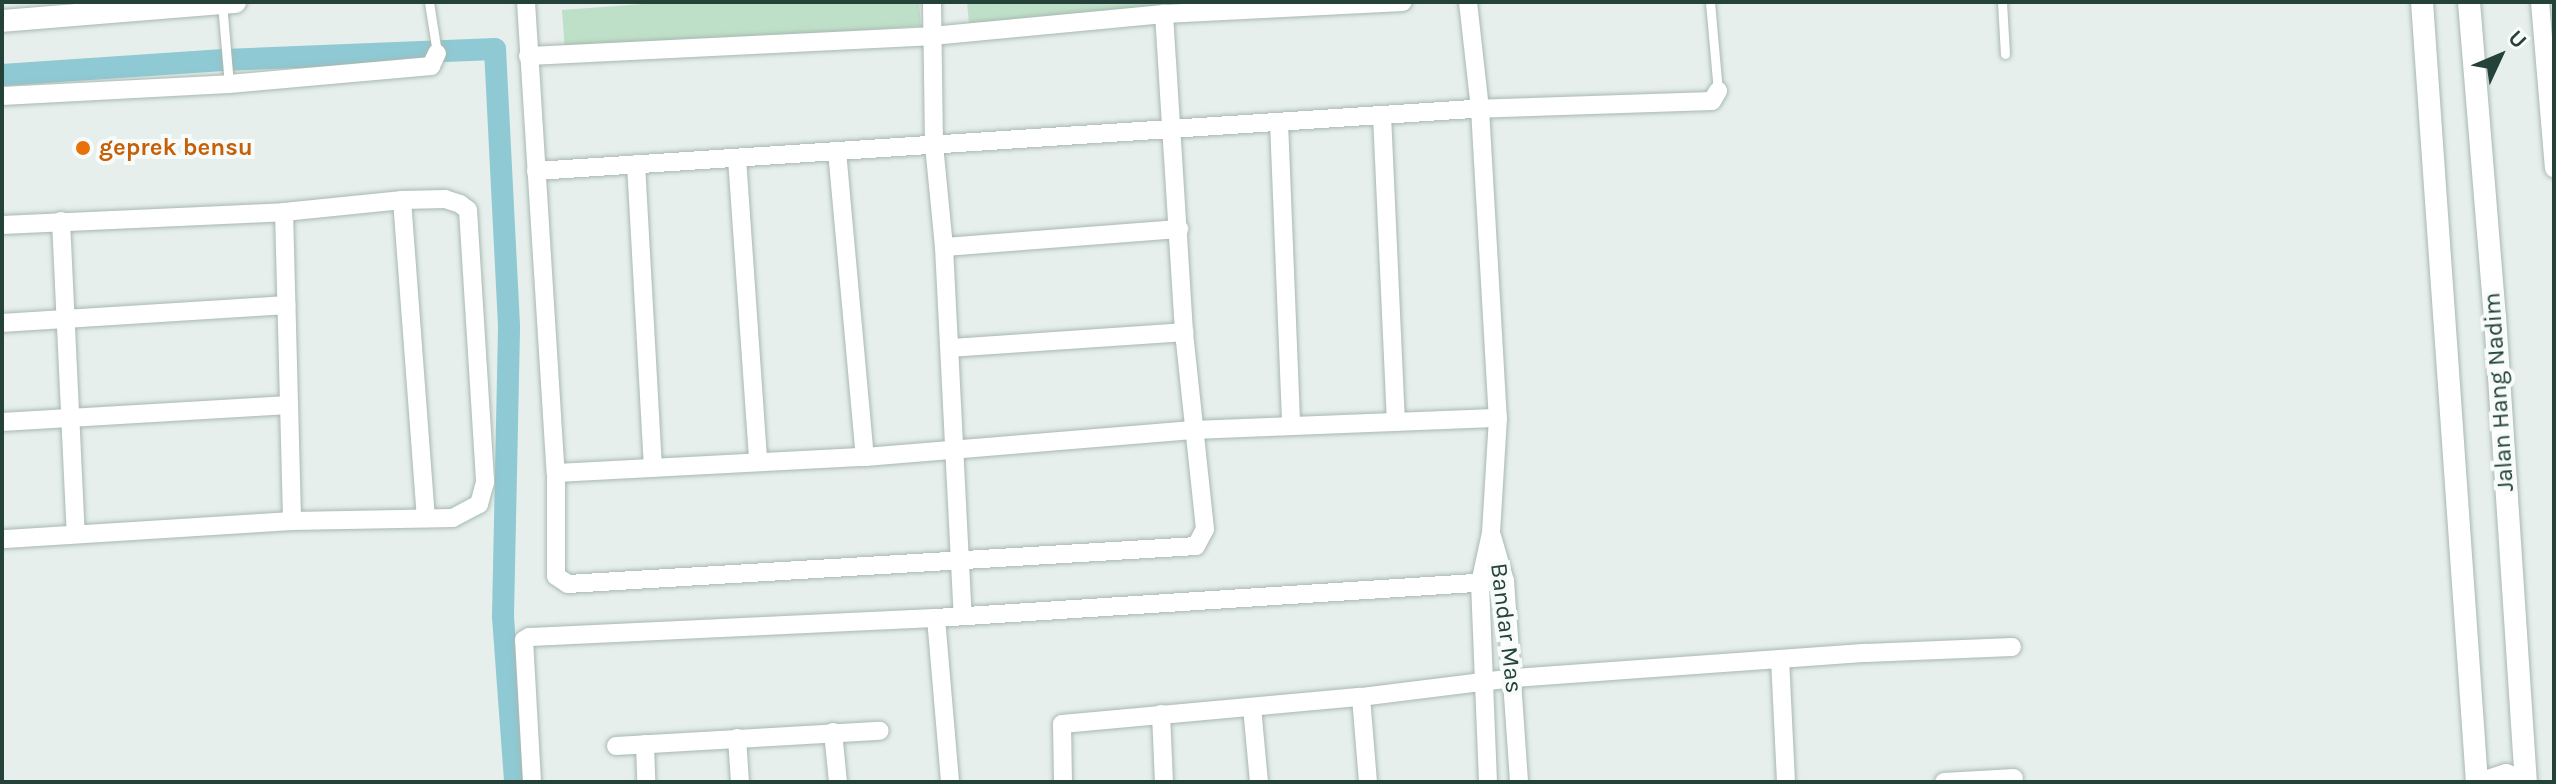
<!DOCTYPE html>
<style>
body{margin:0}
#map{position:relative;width:2556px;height:784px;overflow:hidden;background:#e6efeb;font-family:Karla,sans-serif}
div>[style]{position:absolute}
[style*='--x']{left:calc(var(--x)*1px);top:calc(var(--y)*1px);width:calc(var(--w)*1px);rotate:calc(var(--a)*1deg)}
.green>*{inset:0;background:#bfe0c8}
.canal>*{height:22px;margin:-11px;padding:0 11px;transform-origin:11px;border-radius:11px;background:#8ec9d4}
.roads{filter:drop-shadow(0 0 2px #a8b8b2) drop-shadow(0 0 2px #a8b8b2)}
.service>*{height:9px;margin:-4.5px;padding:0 4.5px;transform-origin:4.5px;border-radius:4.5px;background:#fff}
.minor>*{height:18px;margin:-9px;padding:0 9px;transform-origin:9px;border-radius:9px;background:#fff}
.tertiary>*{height:22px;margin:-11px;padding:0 11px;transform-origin:11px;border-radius:11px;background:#fff}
.dots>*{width:22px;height:22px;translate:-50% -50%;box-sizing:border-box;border:4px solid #f7fbf9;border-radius:50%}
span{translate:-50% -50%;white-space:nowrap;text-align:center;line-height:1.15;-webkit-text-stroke:8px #f7fbf9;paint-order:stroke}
.food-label{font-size:24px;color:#c56008;font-weight:700}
.left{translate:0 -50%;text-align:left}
.street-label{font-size:24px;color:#24423a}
.frame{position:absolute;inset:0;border:4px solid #24423a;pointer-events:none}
.north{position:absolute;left:2460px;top:16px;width:80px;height:80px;-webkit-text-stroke:6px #f7fbf9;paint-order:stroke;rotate:46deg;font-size:22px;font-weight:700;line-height:32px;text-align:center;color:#24423a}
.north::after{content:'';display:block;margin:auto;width:28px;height:36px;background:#24423a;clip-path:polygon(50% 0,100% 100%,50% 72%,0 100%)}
</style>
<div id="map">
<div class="green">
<div style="clip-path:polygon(670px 2px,919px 2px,921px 26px,565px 52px,562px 10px)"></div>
<div style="clip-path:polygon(967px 2px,1257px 2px,969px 23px)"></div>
</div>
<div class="canal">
<div style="--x:2;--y:75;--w:222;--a:-3.9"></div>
<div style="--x:223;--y:60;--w:272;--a:-2.3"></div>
<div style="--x:495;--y:49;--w:280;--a:87.1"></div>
<div style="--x:509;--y:329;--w:288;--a:91.2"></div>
<div style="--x:503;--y:617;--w:165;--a:85.8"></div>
</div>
<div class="roads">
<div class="service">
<div style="--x:429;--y:2;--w:52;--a:81.1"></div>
<div style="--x:1710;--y:2;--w:89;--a:84.9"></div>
<div style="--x:2002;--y:2;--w:52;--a:86.7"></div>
<div style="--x:222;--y:3;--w:81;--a:85.1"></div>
</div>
<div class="minor">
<div style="--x:526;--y:2;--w:472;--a:86.4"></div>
<div style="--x:556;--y:473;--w:103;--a:90"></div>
<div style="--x:556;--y:576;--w:14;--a:34"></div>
<div style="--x:568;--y:584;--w:629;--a:-3.46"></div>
<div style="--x:1196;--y:546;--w:19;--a:-62"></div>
<div style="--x:1205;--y:529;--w:198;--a:-96.1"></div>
<div style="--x:1184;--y:332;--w:319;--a:-93.6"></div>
<div style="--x:932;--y:2;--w:143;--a:89.2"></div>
<div style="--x:934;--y:145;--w:102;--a:84.4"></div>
<div style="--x:944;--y:247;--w:369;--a:87.1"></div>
<div style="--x:1468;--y:2;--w:108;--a:83.6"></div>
<div style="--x:1480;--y:109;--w:310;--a:86.7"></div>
<div style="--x:1498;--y:418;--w:115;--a:93.5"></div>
<div style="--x:1491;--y:533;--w:51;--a:102.4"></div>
<div style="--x:1480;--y:583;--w:199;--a:87.7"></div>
<div style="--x:2540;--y:2;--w:167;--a:85.2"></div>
<div style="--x:528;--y:56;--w:404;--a:-2.8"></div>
<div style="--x:932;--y:36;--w:233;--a:-5.4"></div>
<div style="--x:1164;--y:14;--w:239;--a:-2.9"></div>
<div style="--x:2;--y:96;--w:227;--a:-3"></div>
<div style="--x:229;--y:84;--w:203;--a:-5.1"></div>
<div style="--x:431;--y:66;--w:14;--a:-65"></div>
<div style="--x:1382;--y:115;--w:307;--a:87.4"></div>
<div style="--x:1279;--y:122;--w:303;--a:87.7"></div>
<div style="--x:837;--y:151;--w:307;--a:84.8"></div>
<div style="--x:737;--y:158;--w:304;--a:86"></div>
<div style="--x:636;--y:164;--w:304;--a:86.8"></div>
<div style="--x:536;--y:171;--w:938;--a:-3.79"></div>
<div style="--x:1472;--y:109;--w:240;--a:-1.9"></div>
<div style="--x:1712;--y:101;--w:12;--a:-59"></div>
<div style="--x:402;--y:200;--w:319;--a:85.7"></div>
<div style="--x:284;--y:212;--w:309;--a:88.5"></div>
<div style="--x:61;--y:221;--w:313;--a:87.3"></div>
<div style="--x:2;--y:225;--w:282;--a:-2.6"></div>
<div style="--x:284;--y:212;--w:119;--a:-5.8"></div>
<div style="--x:402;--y:200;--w:43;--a:-1.3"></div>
<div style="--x:445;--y:199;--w:16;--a:18"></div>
<div style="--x:460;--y:204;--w:10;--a:37"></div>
<div style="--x:468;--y:210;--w:273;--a:86.4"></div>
<div style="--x:485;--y:482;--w:23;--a:105"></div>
<div style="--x:479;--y:504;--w:30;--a:152"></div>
<div style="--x:453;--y:518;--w:161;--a:178.9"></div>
<div style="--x:292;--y:521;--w:291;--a:176.4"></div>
<div style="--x:944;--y:247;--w:236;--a:-4.4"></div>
<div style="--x:2;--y:323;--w:285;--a:-3.6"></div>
<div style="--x:950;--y:348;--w:235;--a:-3.9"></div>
<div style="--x:2;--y:422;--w:287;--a:-3.4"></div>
<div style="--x:556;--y:473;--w:309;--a:-3"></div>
<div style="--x:865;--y:457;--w:332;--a:-4.7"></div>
<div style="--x:1196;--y:430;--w:302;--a:-2.3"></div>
<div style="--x:1492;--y:536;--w:47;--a:73.9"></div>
<div style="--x:1505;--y:581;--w:201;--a:86"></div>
<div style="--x:936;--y:618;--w:165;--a:85.1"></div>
<div style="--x:1780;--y:659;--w:123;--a:87.2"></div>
<div style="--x:1361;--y:697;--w:85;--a:85.3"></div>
<div style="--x:1252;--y:707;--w:75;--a:84.7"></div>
<div style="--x:1161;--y:714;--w:68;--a:87.5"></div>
<div style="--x:833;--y:732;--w:50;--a:84.3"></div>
<div style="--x:737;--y:738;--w:44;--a:86.1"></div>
<div style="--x:645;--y:744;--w:38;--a:88"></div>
<div style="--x:616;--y:746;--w:264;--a:-3.3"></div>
<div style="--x:532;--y:782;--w:142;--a:-93.2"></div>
<div style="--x:524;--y:640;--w:6;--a:-31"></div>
<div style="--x:529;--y:637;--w:407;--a:-2.7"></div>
<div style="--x:936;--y:618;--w:570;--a:-3.72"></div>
<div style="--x:1063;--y:782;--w:58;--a:-91"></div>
<div style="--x:1062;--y:724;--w:300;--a:-5.2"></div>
<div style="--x:1361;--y:697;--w:154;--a:-7.1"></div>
<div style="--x:1514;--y:678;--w:353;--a:-4.1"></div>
<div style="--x:1866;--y:653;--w:146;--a:-2.4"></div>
<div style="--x:1944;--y:782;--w:70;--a:-3.3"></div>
</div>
<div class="tertiary">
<div style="--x:2422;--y:2;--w:782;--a:85.97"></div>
<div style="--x:2469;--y:2;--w:316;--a:85.3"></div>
<div style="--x:2495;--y:317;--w:466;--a:86.2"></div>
<div style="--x:2;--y:21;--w:234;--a:-4.7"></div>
<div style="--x:2485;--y:782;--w:22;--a:-18"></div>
<div style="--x:2506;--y:775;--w:17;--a:25"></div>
</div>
</div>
<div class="dots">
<div style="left:83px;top:148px;background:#e8710a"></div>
</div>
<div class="food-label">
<span class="left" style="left:99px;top:148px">geprek bensu</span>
</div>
<div class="street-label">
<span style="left:2499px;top:392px;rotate:-94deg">Jalan Hang Nadim</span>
<span style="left:1506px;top:628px;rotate:83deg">Bandar Mas</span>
</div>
<div class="frame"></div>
<div class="north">U</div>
</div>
